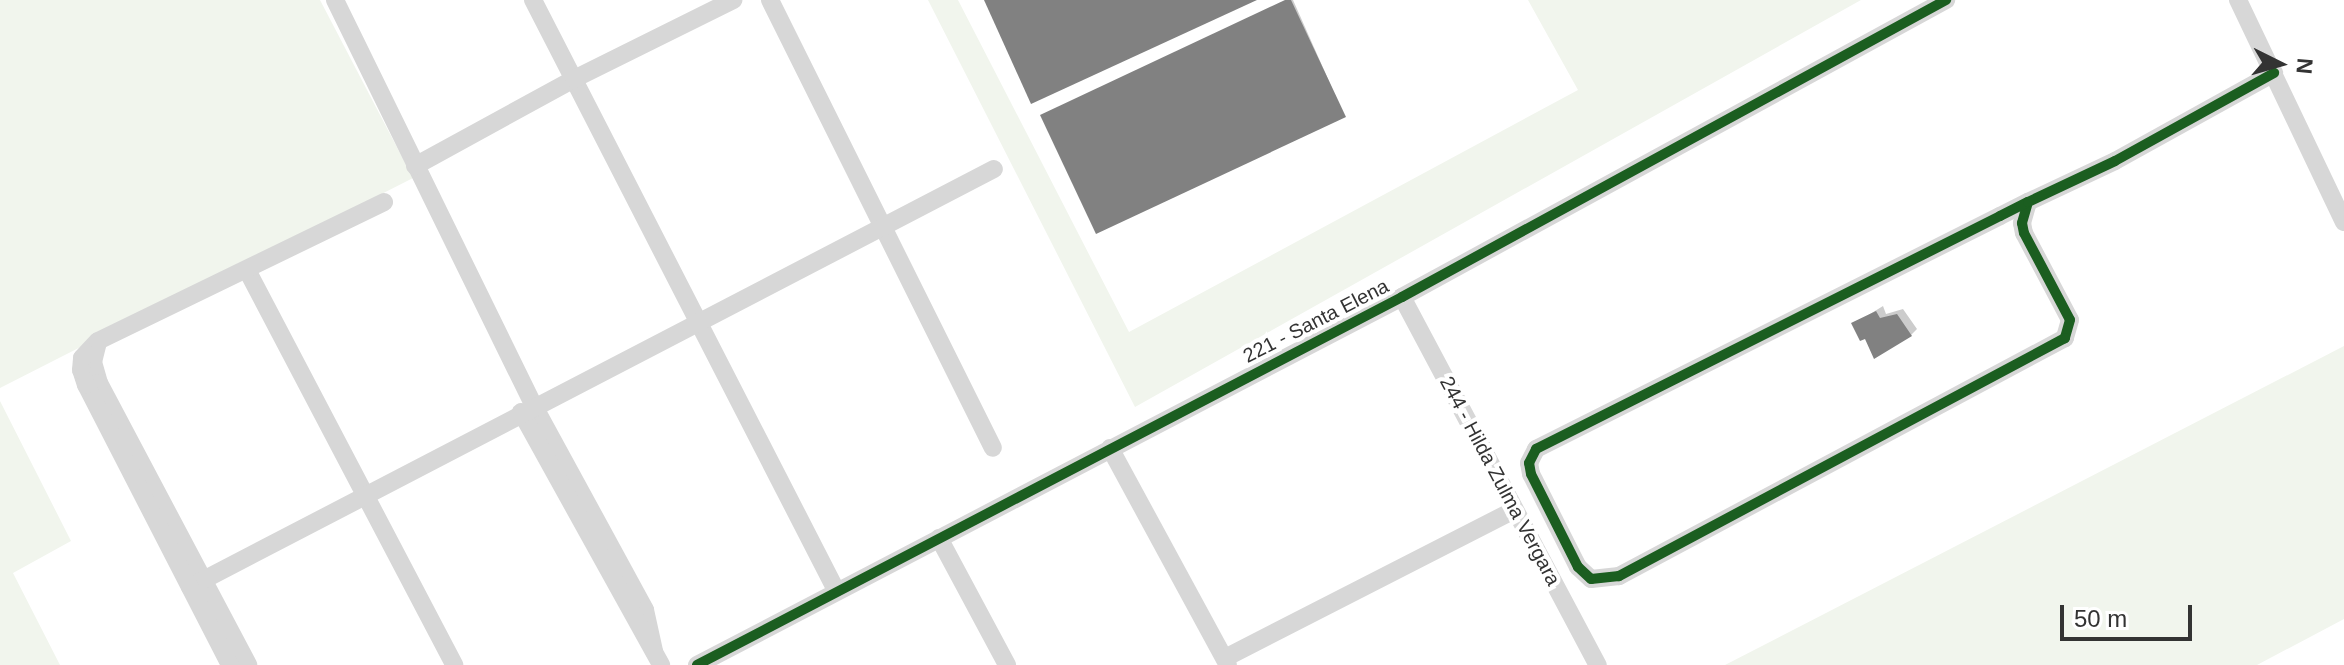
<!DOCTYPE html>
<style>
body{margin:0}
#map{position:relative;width:2344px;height:665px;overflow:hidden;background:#fff;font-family:Arial,sans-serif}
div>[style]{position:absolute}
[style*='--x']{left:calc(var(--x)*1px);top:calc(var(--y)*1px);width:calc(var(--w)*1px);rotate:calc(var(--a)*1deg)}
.green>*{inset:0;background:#f1f5ed}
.shadow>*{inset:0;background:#0003}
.building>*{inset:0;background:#818181}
.street>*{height:18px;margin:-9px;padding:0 9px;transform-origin:9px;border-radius:9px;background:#d7d7d7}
.cycleway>*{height:10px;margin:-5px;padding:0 5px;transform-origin:5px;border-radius:5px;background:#1b5e20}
span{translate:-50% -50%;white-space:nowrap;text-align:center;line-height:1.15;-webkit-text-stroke:8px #fff;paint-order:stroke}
.street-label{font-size:20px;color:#333}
.north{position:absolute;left:2240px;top:24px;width:80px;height:80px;-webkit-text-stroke:6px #fff;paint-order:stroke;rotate:95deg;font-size:22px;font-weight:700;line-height:32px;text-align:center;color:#333}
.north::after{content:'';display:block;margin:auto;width:28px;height:36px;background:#333;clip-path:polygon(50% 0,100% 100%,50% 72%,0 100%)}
.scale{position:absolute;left:2060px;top:605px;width:132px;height:36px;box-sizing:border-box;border:4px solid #333;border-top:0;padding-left:10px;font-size:24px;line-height:28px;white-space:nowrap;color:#333;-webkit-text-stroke:6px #fff;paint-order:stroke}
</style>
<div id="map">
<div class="green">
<div style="clip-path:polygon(0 0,320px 0,413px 178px,0 388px)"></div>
<div style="clip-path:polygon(928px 0,958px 0,1129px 332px,1578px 90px,1528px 0,1861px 0,1135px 407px)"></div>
<div style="clip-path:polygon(2344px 346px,2344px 619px,2257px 665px,1725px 665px)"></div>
<div style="clip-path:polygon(0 401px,71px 541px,13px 573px,60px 665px,0 665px)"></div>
</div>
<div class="shadow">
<div style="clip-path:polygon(1287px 0,1293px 0,1344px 115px)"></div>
<div style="clip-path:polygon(1883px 306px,1886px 314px,1903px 309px,1917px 329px,1911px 335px,1866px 336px,1854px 324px)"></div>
</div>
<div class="building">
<div style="clip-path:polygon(984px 0,1257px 0,1031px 104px)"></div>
<div style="clip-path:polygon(1285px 0,1291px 0,1346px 117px,1096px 234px,1040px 115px)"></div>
<div style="clip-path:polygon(1876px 311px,1880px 318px,1897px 314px,1912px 336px,1874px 359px,1865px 339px,1860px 341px,1851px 323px)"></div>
</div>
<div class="street">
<div style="--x:335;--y:0;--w:452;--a:63.9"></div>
<div style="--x:534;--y:406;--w:232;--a:61.4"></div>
<div style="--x:645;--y:610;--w:42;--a:77.6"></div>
<div style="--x:533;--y:0;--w:663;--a:62.82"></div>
<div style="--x:770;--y:0;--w:500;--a:63.54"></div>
<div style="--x:2238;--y:0;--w:246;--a:64.5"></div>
<div style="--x:415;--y:166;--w:181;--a:-28.7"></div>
<div style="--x:574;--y:79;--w:178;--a:-26.4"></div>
<div style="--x:2028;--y:202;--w:22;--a:106"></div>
<div style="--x:2022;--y:223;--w:10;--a:79"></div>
<div style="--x:2024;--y:233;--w:98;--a:62.1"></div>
<div style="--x:2070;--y:320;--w:19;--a:106"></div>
<div style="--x:2065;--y:338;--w:506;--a:151.91"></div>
<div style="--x:1619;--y:576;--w:28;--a:174"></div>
<div style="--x:1591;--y:579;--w:18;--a:-137"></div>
<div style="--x:1578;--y:567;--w:104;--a:-116.8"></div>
<div style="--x:1531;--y:474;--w:11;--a:-100"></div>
<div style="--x:1529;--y:463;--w:16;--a:-63"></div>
<div style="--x:1536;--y:449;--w:519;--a:-26.66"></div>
<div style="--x:2000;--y:216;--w:31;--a:-27"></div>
<div style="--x:2028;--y:202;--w:96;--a:-25.2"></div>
<div style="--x:2115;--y:161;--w:182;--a:-29"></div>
<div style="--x:247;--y:270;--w:446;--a:62.3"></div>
<div style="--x:1402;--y:297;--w:417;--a:62"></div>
<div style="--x:98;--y:342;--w:21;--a:104"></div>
<div style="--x:93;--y:362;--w:22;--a:74"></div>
<div style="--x:99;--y:383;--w:319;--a:62.1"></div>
<div style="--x:521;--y:412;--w:289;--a:61"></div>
<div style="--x:1110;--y:448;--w:247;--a:61.5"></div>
<div style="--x:939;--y:538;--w:144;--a:61.8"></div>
<div style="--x:190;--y:587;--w:906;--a:-27.47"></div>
<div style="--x:1225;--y:658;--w:325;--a:-27.1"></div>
<div style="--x:230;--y:665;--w:315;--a:-117.2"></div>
<div style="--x:86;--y:385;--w:16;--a:-108"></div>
<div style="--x:81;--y:370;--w:12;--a:-85"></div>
<div style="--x:82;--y:358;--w:23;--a:-47"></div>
<div style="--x:98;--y:341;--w:318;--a:-25.9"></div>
<div style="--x:697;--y:665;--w:795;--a:-27.56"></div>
<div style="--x:1402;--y:297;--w:620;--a:-28.63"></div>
</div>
<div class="cycleway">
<div style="--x:2028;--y:202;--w:22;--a:106"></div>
<div style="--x:2022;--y:223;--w:10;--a:79"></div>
<div style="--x:2024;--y:233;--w:98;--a:62.1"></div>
<div style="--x:2070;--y:320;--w:19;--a:106"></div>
<div style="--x:2065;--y:338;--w:506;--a:151.91"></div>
<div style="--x:1619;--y:576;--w:28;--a:174"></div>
<div style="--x:1591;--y:579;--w:18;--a:-137"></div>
<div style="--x:1578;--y:567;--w:104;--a:-116.8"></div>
<div style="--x:1531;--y:474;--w:11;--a:-100"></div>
<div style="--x:1529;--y:463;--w:16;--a:-63"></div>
<div style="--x:1536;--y:449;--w:519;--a:-26.66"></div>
<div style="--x:2000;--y:216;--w:31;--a:-27"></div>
<div style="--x:2028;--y:202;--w:96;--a:-25.2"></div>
<div style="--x:2115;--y:161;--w:182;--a:-29"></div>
<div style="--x:697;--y:665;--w:795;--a:-27.56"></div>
<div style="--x:1402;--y:297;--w:620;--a:-28.63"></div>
</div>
<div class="street-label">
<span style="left:1316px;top:321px;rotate:-27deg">221 - Santa Elena</span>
<span style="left:1500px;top:481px;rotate:62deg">244 - Hilda Zulma Vergara</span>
</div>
<div class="north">N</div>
<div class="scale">50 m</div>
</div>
